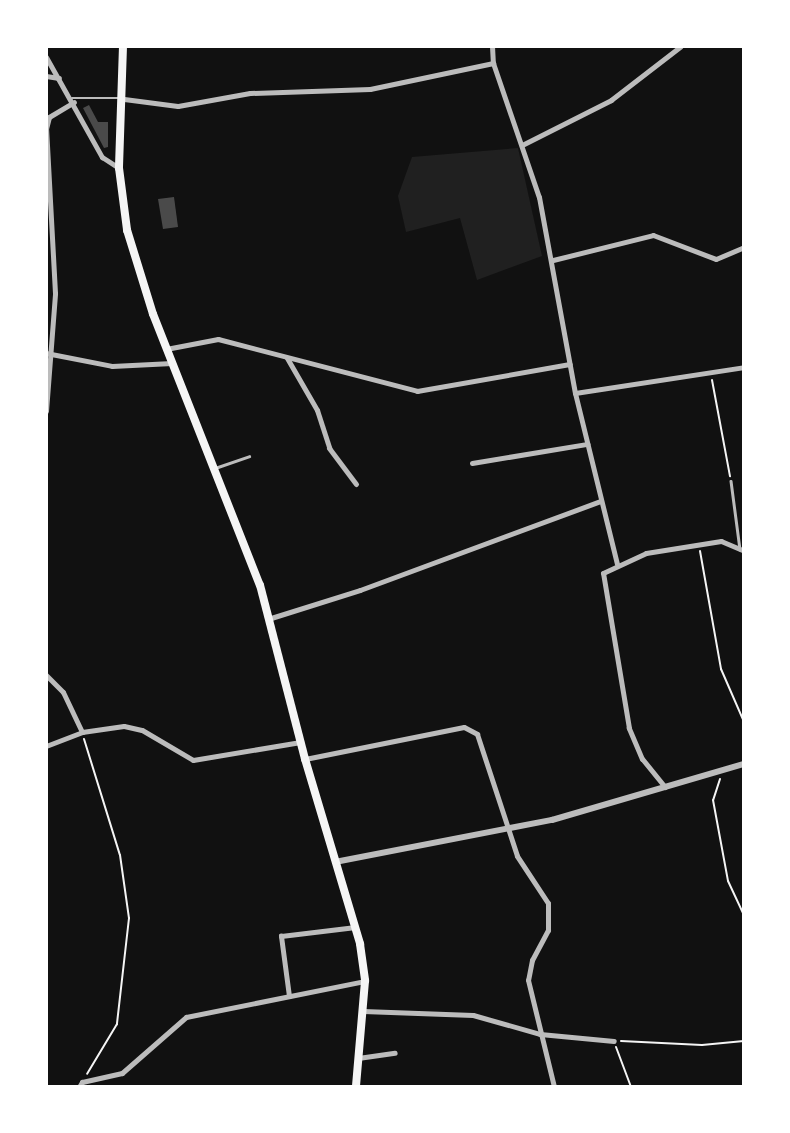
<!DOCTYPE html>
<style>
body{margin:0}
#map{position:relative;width:790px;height:1133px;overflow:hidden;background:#111;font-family:Overpass,sans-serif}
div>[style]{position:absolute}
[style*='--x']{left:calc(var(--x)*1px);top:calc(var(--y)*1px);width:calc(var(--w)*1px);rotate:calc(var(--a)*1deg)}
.green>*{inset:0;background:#202020}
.building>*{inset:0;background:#4a4a4a}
.path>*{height:2px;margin:-1px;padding:0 1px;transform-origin:1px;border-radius:1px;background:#f5f5f5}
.service>*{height:2.5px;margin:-1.25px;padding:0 1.25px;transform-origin:1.25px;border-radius:1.25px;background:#bcbcbc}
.minor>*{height:5px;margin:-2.5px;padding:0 2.5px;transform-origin:2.5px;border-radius:2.5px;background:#bcbcbc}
.tertiary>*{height:6px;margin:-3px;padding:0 3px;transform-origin:3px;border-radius:3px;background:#bcbcbc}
.primary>*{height:8px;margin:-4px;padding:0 4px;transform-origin:4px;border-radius:4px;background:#f5f5f5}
span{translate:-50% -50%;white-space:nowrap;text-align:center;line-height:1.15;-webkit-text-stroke:5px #fff;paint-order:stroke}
.frame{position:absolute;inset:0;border:48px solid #fff;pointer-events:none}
</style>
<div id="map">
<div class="green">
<div style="clip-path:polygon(518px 148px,542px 256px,477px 280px,460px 218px,406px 232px,398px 196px,412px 157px)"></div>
</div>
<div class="building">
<div style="clip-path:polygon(89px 105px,98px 122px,108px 122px,108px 147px,104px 148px,83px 108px)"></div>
<div style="clip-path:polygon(174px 197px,178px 227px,163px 229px,158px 199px)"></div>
</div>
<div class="path">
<div style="--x:712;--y:380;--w:98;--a:79.4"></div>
<div style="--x:700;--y:551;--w:120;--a:79.9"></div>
<div style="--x:721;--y:669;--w:58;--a:66.5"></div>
<div style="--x:84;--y:739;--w:121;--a:72.8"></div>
<div style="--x:120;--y:855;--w:64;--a:81.9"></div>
<div style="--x:129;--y:918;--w:107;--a:96.5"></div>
<div style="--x:117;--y:1024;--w:58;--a:121"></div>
<div style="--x:720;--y:779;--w:22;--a:108"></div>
<div style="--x:713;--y:800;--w:82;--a:79.5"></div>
<div style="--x:728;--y:881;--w:38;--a:65"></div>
<div style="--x:621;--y:1041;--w:81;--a:2.8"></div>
<div style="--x:702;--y:1045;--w:42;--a:-5.4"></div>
<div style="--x:616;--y:1047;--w:43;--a:69.4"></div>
</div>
<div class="service">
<div style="--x:72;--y:98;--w:48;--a:0"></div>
<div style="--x:215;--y:468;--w:36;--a:-19"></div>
<div style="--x:731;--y:481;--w:69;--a:82.5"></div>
</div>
<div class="minor">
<div style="--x:492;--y:46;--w:17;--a:87"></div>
<div style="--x:493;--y:63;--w:142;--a:71.1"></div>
<div style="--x:539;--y:197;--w:199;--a:79.6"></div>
<div style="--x:575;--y:393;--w:176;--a:76.2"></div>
<div style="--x:46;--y:57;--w:115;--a:60.8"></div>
<div style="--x:102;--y:157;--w:20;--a:33"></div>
<div style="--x:46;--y:76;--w:13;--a:9"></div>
<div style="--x:124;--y:99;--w:54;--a:7.4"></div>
<div style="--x:178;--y:106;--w:73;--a:-10.2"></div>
<div style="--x:250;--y:93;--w:120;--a:-1.9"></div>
<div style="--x:370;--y:89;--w:126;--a:-11.9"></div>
<div style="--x:522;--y:145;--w:100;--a:-26.8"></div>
<div style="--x:611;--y:100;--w:88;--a:-37.6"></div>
<div style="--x:553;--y:260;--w:103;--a:-14"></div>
<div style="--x:653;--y:235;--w:67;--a:20.9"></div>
<div style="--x:716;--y:259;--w:30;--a:-23"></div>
<div style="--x:166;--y:349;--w:53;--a:-10.9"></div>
<div style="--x:218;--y:339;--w:206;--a:14.6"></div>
<div style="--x:417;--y:391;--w:155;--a:-10"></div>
<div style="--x:46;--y:353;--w:67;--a:11.1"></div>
<div style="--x:112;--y:366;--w:60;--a:-2.9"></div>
<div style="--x:287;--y:358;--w:60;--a:60"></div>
<div style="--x:317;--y:410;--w:40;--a:72"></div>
<div style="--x:329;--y:448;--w:45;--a:53.1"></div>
<div style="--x:575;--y:393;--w:171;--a:-8.7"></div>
<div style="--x:46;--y:411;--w:118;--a:-85.6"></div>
<div style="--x:55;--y:293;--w:164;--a:-93.1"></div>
<div style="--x:46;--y:129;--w:12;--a:-76"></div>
<div style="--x:49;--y:117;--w:29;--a:-31"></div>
<div style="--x:472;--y:463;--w:117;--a:-9.4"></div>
<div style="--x:271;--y:618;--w:93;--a:-17.5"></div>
<div style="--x:360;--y:590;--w:256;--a:-20.3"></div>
<div style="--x:46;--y:675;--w:24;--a:45"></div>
<div style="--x:63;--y:692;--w:44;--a:64.6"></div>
<div style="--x:46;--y:746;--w:39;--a:-21"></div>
<div style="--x:82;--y:732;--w:42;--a:-8.1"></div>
<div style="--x:124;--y:726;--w:18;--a:13"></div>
<div style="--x:142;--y:730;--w:59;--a:30.5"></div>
<div style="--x:193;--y:760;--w:109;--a:-9.5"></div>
<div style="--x:305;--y:759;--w:162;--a:-11.4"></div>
<div style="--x:464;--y:727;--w:15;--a:28"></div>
<div style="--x:477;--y:734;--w:128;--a:71.8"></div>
<div style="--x:517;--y:856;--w:56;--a:56.6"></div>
<div style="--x:548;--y:903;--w:27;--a:90"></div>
<div style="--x:548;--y:930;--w:34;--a:118"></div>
<div style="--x:532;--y:960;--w:20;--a:101"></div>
<div style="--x:528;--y:980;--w:110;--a:76.3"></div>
<div style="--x:665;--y:787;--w:36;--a:-129"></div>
<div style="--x:642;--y:759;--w:34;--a:-113"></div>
<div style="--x:629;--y:728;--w:157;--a:-99.5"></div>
<div style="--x:603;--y:573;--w:47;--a:-24.9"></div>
<div style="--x:646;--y:553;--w:76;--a:-9.1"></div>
<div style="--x:721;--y:541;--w:25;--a:23"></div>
<div style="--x:289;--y:996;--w:61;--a:-97.6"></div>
<div style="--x:281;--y:936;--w:75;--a:-6.9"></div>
<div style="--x:363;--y:1011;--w:110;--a:2.1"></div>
<div style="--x:473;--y:1015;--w:70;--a:15.8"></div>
<div style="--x:540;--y:1034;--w:74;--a:5.4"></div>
<div style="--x:358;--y:1058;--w:37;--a:-8"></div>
<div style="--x:79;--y:1087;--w:6;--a:-59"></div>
<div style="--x:82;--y:1082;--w:41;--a:-12.7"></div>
<div style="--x:122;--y:1073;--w:85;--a:-41.2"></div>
<div style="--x:186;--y:1017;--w:183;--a:-11.4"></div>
</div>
<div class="tertiary">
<div style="--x:335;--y:862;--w:221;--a:-11"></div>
<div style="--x:552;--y:820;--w:200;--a:-16.3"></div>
</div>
<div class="primary">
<div style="--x:123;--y:46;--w:122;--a:91.9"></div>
<div style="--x:119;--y:168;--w:63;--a:82.6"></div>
<div style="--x:127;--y:230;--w:88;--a:72.8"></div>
<div style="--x:153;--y:314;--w:291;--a:68.5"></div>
<div style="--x:260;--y:585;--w:180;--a:75.5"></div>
<div style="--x:305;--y:759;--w:193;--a:73.4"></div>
<div style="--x:360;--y:944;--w:37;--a:82"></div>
<div style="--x:365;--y:981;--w:106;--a:94.9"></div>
</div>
<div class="frame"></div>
</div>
